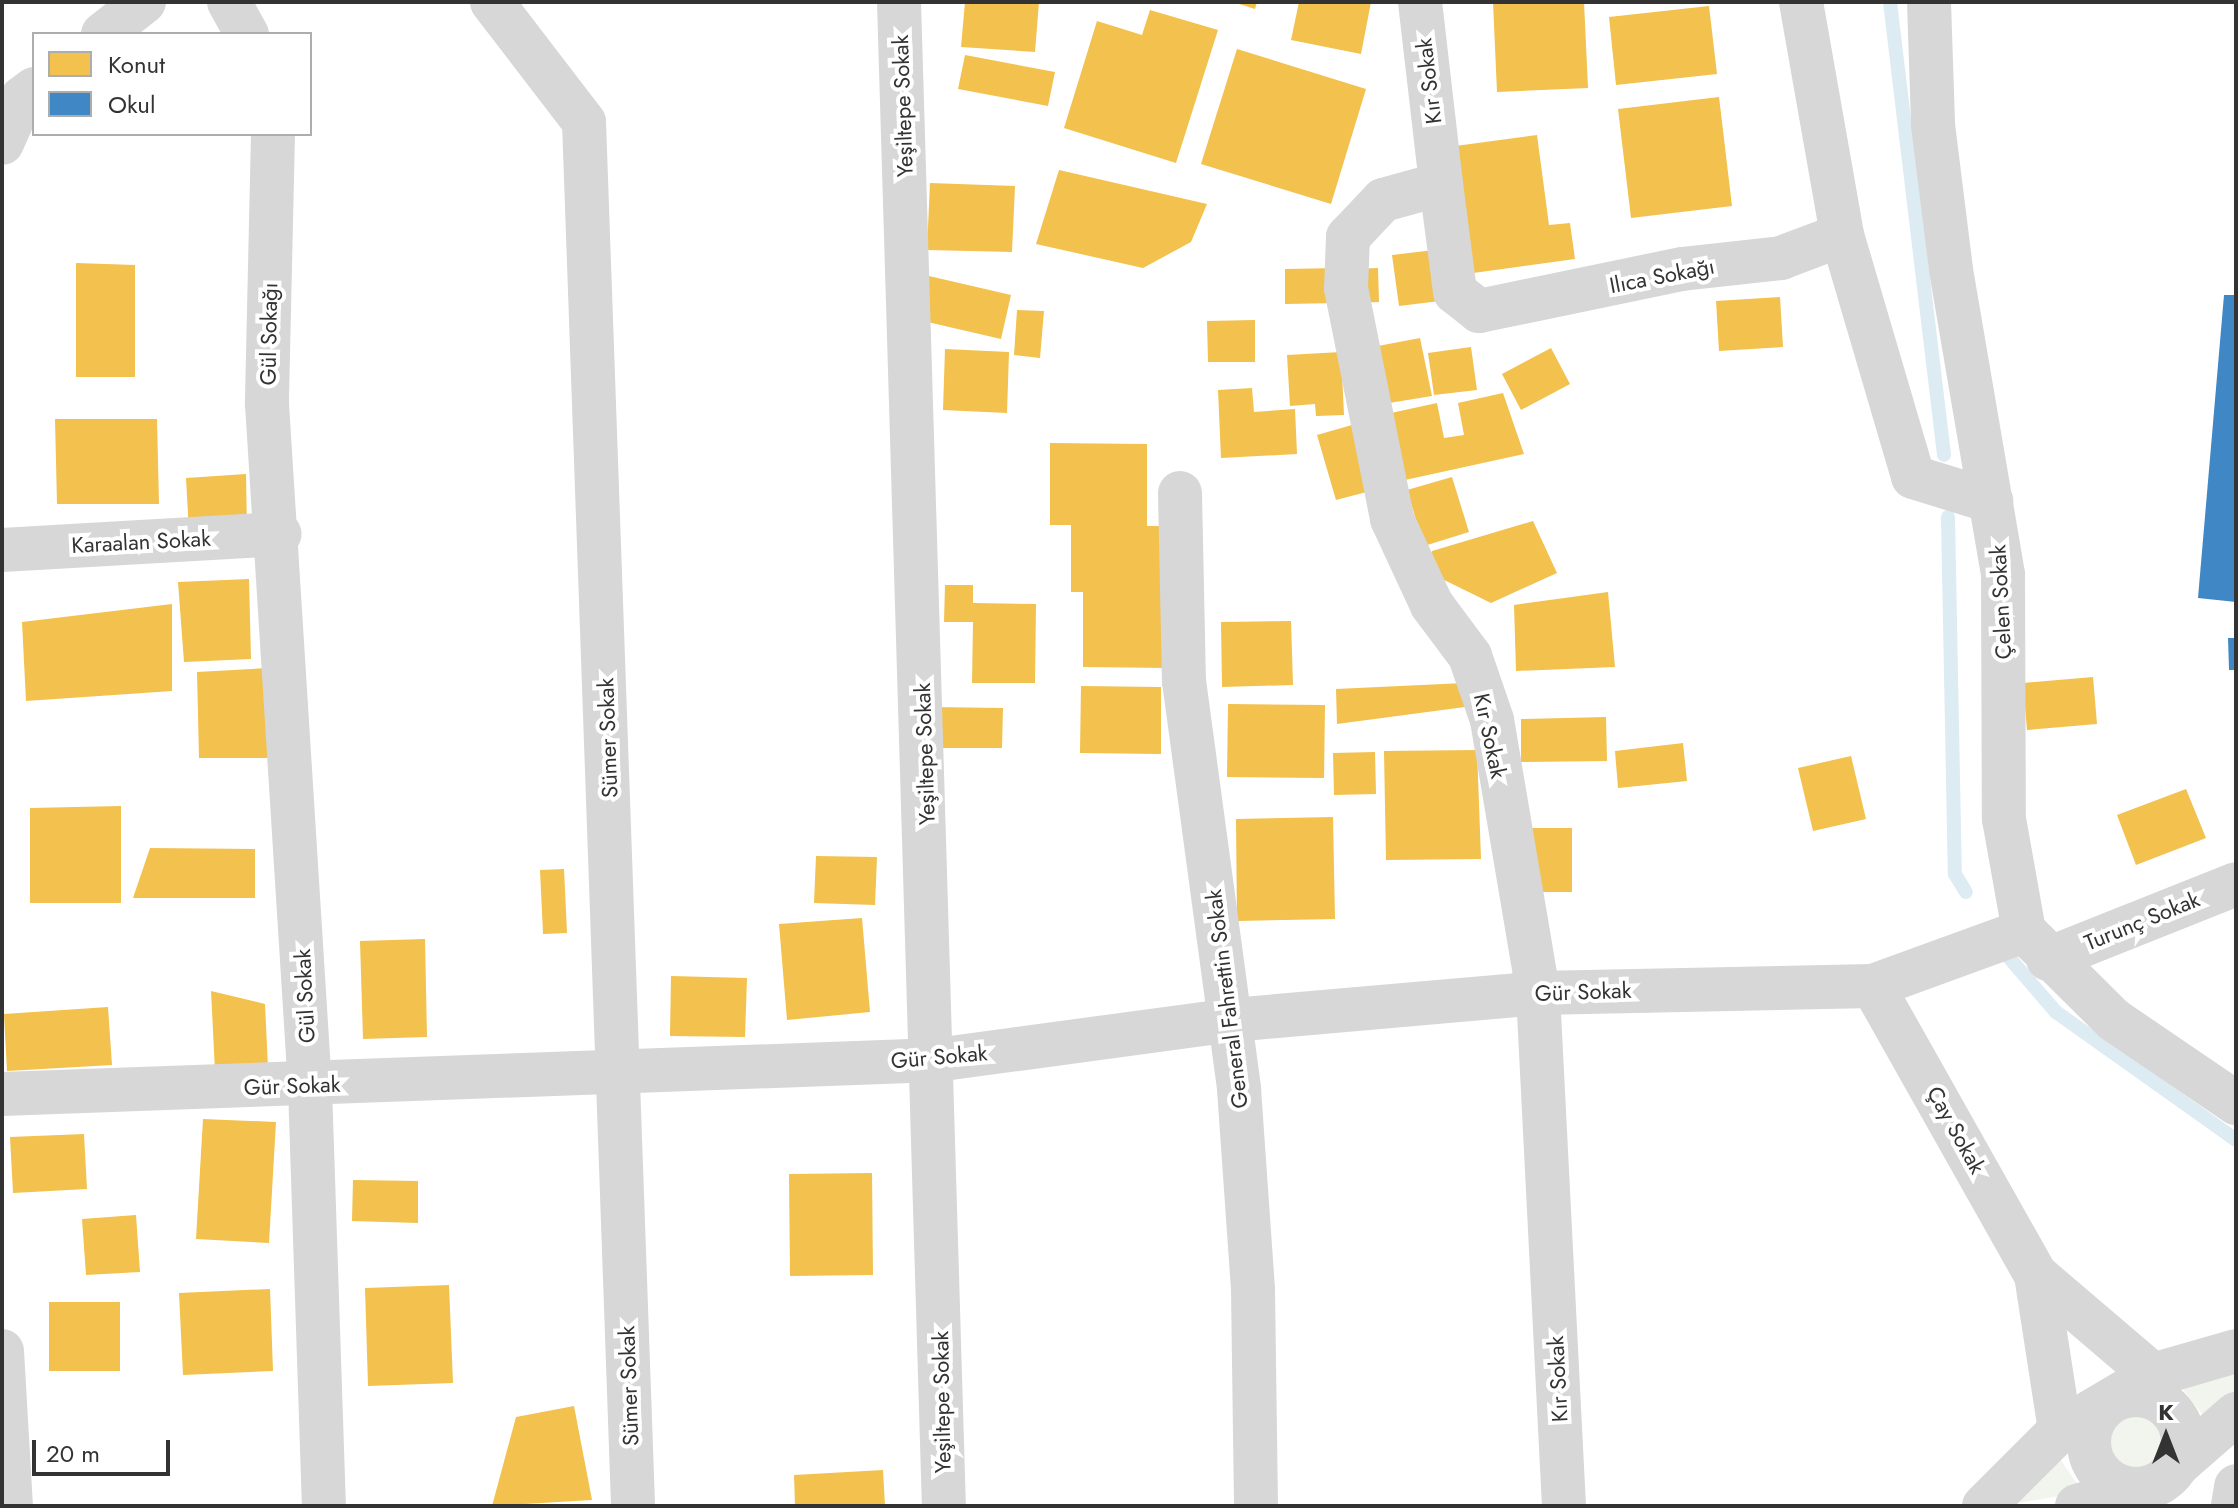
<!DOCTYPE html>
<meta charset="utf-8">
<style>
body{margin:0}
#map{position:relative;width:2238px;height:1508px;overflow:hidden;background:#fff;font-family:Jost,sans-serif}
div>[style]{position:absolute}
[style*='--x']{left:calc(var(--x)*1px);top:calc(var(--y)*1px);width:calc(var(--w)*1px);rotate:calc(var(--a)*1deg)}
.green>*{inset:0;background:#f1f5ed}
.round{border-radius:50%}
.homes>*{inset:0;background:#f2c14e}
.schools>*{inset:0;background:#3f88c5}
.stream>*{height:14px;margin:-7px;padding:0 7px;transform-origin:7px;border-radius:7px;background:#ddebf3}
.minor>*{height:44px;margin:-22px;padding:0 22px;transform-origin:22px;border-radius:22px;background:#d7d7d7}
.tertiary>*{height:44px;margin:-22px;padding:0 22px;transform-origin:22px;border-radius:22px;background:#d7d7d7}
.tertiary>.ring{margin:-22px;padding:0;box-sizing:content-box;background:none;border:44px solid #d7d7d7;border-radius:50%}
span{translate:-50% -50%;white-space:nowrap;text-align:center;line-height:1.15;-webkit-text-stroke:8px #fff;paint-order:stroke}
.street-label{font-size:22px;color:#333}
.frame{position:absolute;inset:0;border:4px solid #333;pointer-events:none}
.legend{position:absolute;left:32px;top:32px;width:280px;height:104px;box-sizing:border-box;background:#fff;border:2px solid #adadad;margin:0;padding:10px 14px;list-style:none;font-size:24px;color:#333}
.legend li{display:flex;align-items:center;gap:16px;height:40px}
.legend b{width:40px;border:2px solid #adadad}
.north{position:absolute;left:2126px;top:1396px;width:80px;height:80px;-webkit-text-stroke:6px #fff;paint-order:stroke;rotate:0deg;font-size:22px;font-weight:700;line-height:32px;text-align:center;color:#333}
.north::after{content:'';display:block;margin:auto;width:28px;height:36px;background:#333;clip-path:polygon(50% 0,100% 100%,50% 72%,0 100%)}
.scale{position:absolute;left:32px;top:1440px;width:138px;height:36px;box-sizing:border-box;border:4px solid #333;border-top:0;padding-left:10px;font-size:24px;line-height:28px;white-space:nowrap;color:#333;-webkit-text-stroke:6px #fff;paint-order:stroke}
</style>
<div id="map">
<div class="green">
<div style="clip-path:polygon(2236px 1367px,2236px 1399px,2209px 1423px,2182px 1388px)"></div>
<div class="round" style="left:2103px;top:1410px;width:62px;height:62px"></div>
<div style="clip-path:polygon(2060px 1459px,2083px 1492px,2001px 1506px)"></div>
</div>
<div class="homes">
<div style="clip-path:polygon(965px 2px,1039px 2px,1035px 52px,961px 47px)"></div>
<div style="clip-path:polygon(1233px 2px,1257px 2px,1255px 9px)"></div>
<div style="clip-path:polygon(1299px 2px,1371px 2px,1361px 54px,1291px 40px)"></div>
<div style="clip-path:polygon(1493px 2px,1584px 2px,1588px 88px,1497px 92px)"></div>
<div style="clip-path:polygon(1709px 6px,1717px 74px,1616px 85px,1609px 17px)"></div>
<div style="clip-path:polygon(1150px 10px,1218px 30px,1176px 163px,1064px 128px,1097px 21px,1142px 35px)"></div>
<div style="clip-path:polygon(1237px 49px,1366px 89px,1331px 204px,1201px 164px)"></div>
<div style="clip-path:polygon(965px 55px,1055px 72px,1048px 106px,958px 89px)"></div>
<div style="clip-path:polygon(1719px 97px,1732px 206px,1631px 218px,1618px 109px)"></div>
<div style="clip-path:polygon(1537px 135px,1549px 225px,1570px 223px,1575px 259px,1466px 274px,1448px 147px)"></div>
<div style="clip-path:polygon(1059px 170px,1207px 204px,1191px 242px,1143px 268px,1036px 244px)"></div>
<div style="clip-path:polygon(930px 183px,1015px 186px,1012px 252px,927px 250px)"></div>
<div style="clip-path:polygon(1434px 250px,1440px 301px,1399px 306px,1392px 255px)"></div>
<div style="clip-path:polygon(76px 263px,135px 265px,135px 377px,76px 377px)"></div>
<div style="clip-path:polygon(1338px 268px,1339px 303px,1285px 304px,1285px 269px)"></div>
<div style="clip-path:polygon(1378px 268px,1379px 302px,1352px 303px,1351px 269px)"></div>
<div style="clip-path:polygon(929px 276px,1011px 295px,1001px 339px,919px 320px)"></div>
<div style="clip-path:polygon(1780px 297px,1783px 347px,1719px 351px,1716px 301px)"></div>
<div style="clip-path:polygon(1017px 310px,1044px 311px,1040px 358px,1014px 355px)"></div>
<div style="clip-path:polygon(1255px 320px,1255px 362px,1208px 362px,1207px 321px)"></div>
<div style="clip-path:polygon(1420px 338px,1432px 396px,1389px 403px,1378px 346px)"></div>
<div style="clip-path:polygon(1471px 347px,1477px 390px,1434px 395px,1428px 353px)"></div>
<div style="clip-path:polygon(1551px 348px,1570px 384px,1521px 410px,1502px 374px)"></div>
<div style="clip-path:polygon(945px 349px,1009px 352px,1007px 413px,943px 410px)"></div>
<div style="clip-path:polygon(1341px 352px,1344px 415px,1316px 416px,1315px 404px,1290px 406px,1287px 355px)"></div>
<div style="clip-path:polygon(1252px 388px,1254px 412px,1295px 409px,1297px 454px,1221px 458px,1218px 390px)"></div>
<div style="clip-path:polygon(1503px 393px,1524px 454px,1405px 480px,1391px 413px,1437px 403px,1444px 438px,1464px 435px,1458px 403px)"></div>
<div style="clip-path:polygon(55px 419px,157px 419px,159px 504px,57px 504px)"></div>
<div style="clip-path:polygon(1359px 423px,1378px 489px,1336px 500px,1317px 435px)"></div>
<div style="clip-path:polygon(1050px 443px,1147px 444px,1147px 526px,1171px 526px,1169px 668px,1083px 667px,1083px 592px,1071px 592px,1071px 525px,1050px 525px)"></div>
<div style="clip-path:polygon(246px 474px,247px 530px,189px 533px,186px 478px)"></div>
<div style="clip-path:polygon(1452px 477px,1469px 532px,1424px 546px,1407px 490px)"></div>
<div style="clip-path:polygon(1533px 521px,1557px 573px,1491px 603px,1432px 574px,1432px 551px)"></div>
<div style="clip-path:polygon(249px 579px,251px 659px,184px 662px,178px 582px)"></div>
<div style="clip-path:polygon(945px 585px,973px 585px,973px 603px,1036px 604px,1035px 683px,972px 683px,973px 622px,944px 622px)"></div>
<div style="clip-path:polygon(1608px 592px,1615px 667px,1516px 671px,1514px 605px)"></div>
<div style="clip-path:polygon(172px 604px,172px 691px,26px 701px,22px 622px)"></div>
<div style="clip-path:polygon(1291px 621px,1293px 685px,1222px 687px,1221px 622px)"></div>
<div style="clip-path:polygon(267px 668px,270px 758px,199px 758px,197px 672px)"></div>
<div style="clip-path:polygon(2093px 677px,2097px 724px,2027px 730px,2023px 683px)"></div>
<div style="clip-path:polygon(1464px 683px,1465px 707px,1337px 724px,1336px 689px)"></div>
<div style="clip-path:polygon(1081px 686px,1161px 687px,1161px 754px,1080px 753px)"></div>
<div style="clip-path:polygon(1228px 704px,1325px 705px,1324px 778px,1227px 777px)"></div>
<div style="clip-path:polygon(931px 707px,1003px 708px,1002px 748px,931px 748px)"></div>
<div style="clip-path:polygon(1606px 717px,1607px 761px,1521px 762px,1521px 719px)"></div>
<div style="clip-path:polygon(1683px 743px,1687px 781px,1618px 788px,1615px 751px)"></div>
<div style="clip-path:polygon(1477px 750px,1481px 859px,1386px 860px,1384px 751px)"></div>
<div style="clip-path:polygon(1375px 752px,1376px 794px,1334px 795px,1333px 753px)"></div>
<div style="clip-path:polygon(1851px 756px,1866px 819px,1813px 831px,1798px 768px)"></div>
<div style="clip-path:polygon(2186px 789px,2206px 838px,2136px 865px,2117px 815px)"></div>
<div style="clip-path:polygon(121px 806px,121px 903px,30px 903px,30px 808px)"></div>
<div style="clip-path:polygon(1333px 817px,1335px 919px,1237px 921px,1236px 819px)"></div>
<div style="clip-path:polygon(1527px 828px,1572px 828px,1572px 892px,1527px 892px)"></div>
<div style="clip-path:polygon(150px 848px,255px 849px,255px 898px,133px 898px)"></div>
<div style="clip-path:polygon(816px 856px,877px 857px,875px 905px,814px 903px)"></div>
<div style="clip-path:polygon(564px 869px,567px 933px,543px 934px,540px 870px)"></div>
<div style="clip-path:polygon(862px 918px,870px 1012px,787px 1020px,779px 924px)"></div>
<div style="clip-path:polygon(425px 939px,427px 1037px,363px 1039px,360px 941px)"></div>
<div style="clip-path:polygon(671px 976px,747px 978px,745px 1037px,670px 1036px)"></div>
<div style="clip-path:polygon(211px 991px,265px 1004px,268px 1068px,215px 1071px)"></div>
<div style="clip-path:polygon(108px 1007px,112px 1065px,7px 1071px,4px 1014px)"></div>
<div style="clip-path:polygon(203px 1119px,276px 1122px,269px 1243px,196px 1239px)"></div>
<div style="clip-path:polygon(84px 1134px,87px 1189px,13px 1193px,10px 1137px)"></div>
<div style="clip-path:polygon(872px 1173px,873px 1275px,790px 1276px,789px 1174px)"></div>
<div style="clip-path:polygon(353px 1180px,418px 1181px,418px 1223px,352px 1221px)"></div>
<div style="clip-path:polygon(136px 1215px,140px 1272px,86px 1275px,82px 1219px)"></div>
<div style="clip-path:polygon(449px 1285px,453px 1383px,368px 1386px,365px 1288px)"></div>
<div style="clip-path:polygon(270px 1289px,273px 1371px,183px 1375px,179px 1293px)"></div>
<div style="clip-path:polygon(49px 1302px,120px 1302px,120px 1371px,49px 1371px)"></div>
<div style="clip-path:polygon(574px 1406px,592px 1500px,492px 1506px,516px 1417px)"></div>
<div style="clip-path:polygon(883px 1470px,885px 1506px,795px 1506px,794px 1475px)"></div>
</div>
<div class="schools">
<div style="clip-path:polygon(2224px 295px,2236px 295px,2236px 602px,2198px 598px)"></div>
<div style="clip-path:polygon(2228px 638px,2236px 638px,2236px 670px,2229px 670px)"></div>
</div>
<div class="stream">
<div style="--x:1890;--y:2;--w:456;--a:83.2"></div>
<div style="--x:1948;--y:517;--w:357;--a:88.9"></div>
<div style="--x:1955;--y:874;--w:21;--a:59"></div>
<div style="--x:1999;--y:946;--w:87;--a:49.2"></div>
<div style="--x:2056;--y:1012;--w:221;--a:35.4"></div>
</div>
<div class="minor">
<div style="--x:229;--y:2;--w:37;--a:61"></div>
<div style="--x:492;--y:2;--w:151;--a:52.5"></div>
<div style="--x:584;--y:122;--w:1385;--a:87.97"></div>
<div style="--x:899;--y:2;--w:1505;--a:88.29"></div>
<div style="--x:1420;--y:2;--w:183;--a:83.4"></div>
<div style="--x:1441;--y:184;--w:60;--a:164.6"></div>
<div style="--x:1383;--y:200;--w:51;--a:133.4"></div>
<div style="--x:1348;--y:237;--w:51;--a:92.2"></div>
<div style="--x:1346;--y:288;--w:236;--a:78.7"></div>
<div style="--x:1392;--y:519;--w:95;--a:65.1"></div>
<div style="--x:1432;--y:605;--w:64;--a:53.3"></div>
<div style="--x:1470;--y:656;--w:68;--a:71"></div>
<div style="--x:1492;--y:720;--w:277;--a:80.4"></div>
<div style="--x:1538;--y:993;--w:514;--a:87.1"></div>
<div style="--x:1801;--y:2;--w:237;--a:80"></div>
<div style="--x:1842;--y:235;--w:252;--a:73.6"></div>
<div style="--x:1913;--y:477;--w:82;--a:17.1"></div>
<div style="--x:1929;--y:2;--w:123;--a:88.1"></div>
<div style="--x:1933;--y:125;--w:146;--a:82.9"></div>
<div style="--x:1951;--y:270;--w:309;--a:80.3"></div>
<div style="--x:2003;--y:575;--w:244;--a:89.8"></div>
<div style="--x:2004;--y:819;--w:114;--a:79.9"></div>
<div style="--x:2024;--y:931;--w:127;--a:44.7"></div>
<div style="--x:2114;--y:1020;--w:148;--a:34.2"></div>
<div style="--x:103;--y:34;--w:52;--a:-38"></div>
<div style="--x:273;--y:134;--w:270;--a:91.3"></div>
<div style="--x:267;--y:404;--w:684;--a:86.4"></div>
<div style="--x:310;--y:1087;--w:419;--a:88.1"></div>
<div style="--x:2;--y:143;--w:49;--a:-66"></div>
<div style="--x:22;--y:98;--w:15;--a:-37"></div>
<div style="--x:1441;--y:184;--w:109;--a:82.6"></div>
<div style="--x:1455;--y:292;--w:31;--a:38"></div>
<div style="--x:1479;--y:311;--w:207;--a:-11.7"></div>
<div style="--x:1682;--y:269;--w:100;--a:-6.3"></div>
<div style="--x:1781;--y:258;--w:65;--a:-20.7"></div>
<div style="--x:1180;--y:493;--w:188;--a:88.8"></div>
<div style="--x:1184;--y:681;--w:412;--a:82.3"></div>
<div style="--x:1239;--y:1089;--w:201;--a:86"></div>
<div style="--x:1253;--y:1290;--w:216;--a:89.2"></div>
<div style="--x:2;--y:550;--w:278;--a:-3.3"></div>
<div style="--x:2048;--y:959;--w:202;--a:-21.7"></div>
<div style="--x:1873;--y:986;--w:332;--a:60.6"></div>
<div style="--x:2036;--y:1275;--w:157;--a:81.2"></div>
<div style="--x:2;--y:1094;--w:935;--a:-2.08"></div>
<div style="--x:936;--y:1060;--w:299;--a:-7.7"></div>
<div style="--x:1232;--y:1020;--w:307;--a:-5"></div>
<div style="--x:1538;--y:993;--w:335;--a:-1.2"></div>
<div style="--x:1873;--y:986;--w:161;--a:-20"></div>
<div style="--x:2036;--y:1275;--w:154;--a:40.5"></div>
<div style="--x:2;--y:1351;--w:155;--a:86.7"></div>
<div style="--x:2233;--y:1506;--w:20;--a:-81"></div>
</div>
<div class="tertiary">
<div class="ring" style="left:2089px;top:1395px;width:50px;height:50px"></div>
<div style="--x:2174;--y:1468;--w:82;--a:-41.1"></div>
<div style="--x:1984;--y:1506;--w:107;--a:-45"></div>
<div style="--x:2060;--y:1430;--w:108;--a:-30.6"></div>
<div style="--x:2153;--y:1375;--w:86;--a:-16.1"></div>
<div style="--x:2077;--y:1506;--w:61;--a:-16.1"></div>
</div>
<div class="street-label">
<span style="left:1429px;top:81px;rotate:-97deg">Kır Sokak</span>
<span style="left:903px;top:106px;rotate:-92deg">Yeşiltepe Sokak</span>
<span style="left:1662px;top:276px;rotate:-11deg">Ilıca Sokağı</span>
<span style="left:269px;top:334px;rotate:-89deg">Gül Sokağı</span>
<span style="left:141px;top:542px;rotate:-3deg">Karaalan Sokak</span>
<span style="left:2001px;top:602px;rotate:-93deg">Çelen Sokak</span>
<span style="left:1490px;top:736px;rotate:78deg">Kır Sokak</span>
<span style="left:608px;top:738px;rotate:-92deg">Sümer Sokak</span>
<span style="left:925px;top:754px;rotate:-92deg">Yeşiltepe Sokak</span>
<span style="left:2142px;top:921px;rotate:-22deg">Turunç Sokak</span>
<span style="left:1583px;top:992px;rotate:-2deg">Gür Sokak</span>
<span style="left:305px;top:996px;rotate:-93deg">Gül Sokak</span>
<span style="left:1227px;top:999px;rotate:-97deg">General Fahrettin Sokak</span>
<span style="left:939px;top:1057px;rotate:-5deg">Gür Sokak</span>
<span style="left:292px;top:1086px;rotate:-2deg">Gür Sokak</span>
<span style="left:1956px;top:1130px;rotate:61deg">Çay Sokak</span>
<span style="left:1558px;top:1379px;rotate:-93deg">Kır Sokak</span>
<span style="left:629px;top:1386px;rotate:-92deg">Sümer Sokak</span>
<span style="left:942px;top:1402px;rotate:-91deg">Yeşiltepe Sokak</span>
</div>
<div class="frame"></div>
<ul class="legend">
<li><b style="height:22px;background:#f2c14e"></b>Konut</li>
<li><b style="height:22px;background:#3f88c5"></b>Okul</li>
</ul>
<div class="north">K</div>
<div class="scale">20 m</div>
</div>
